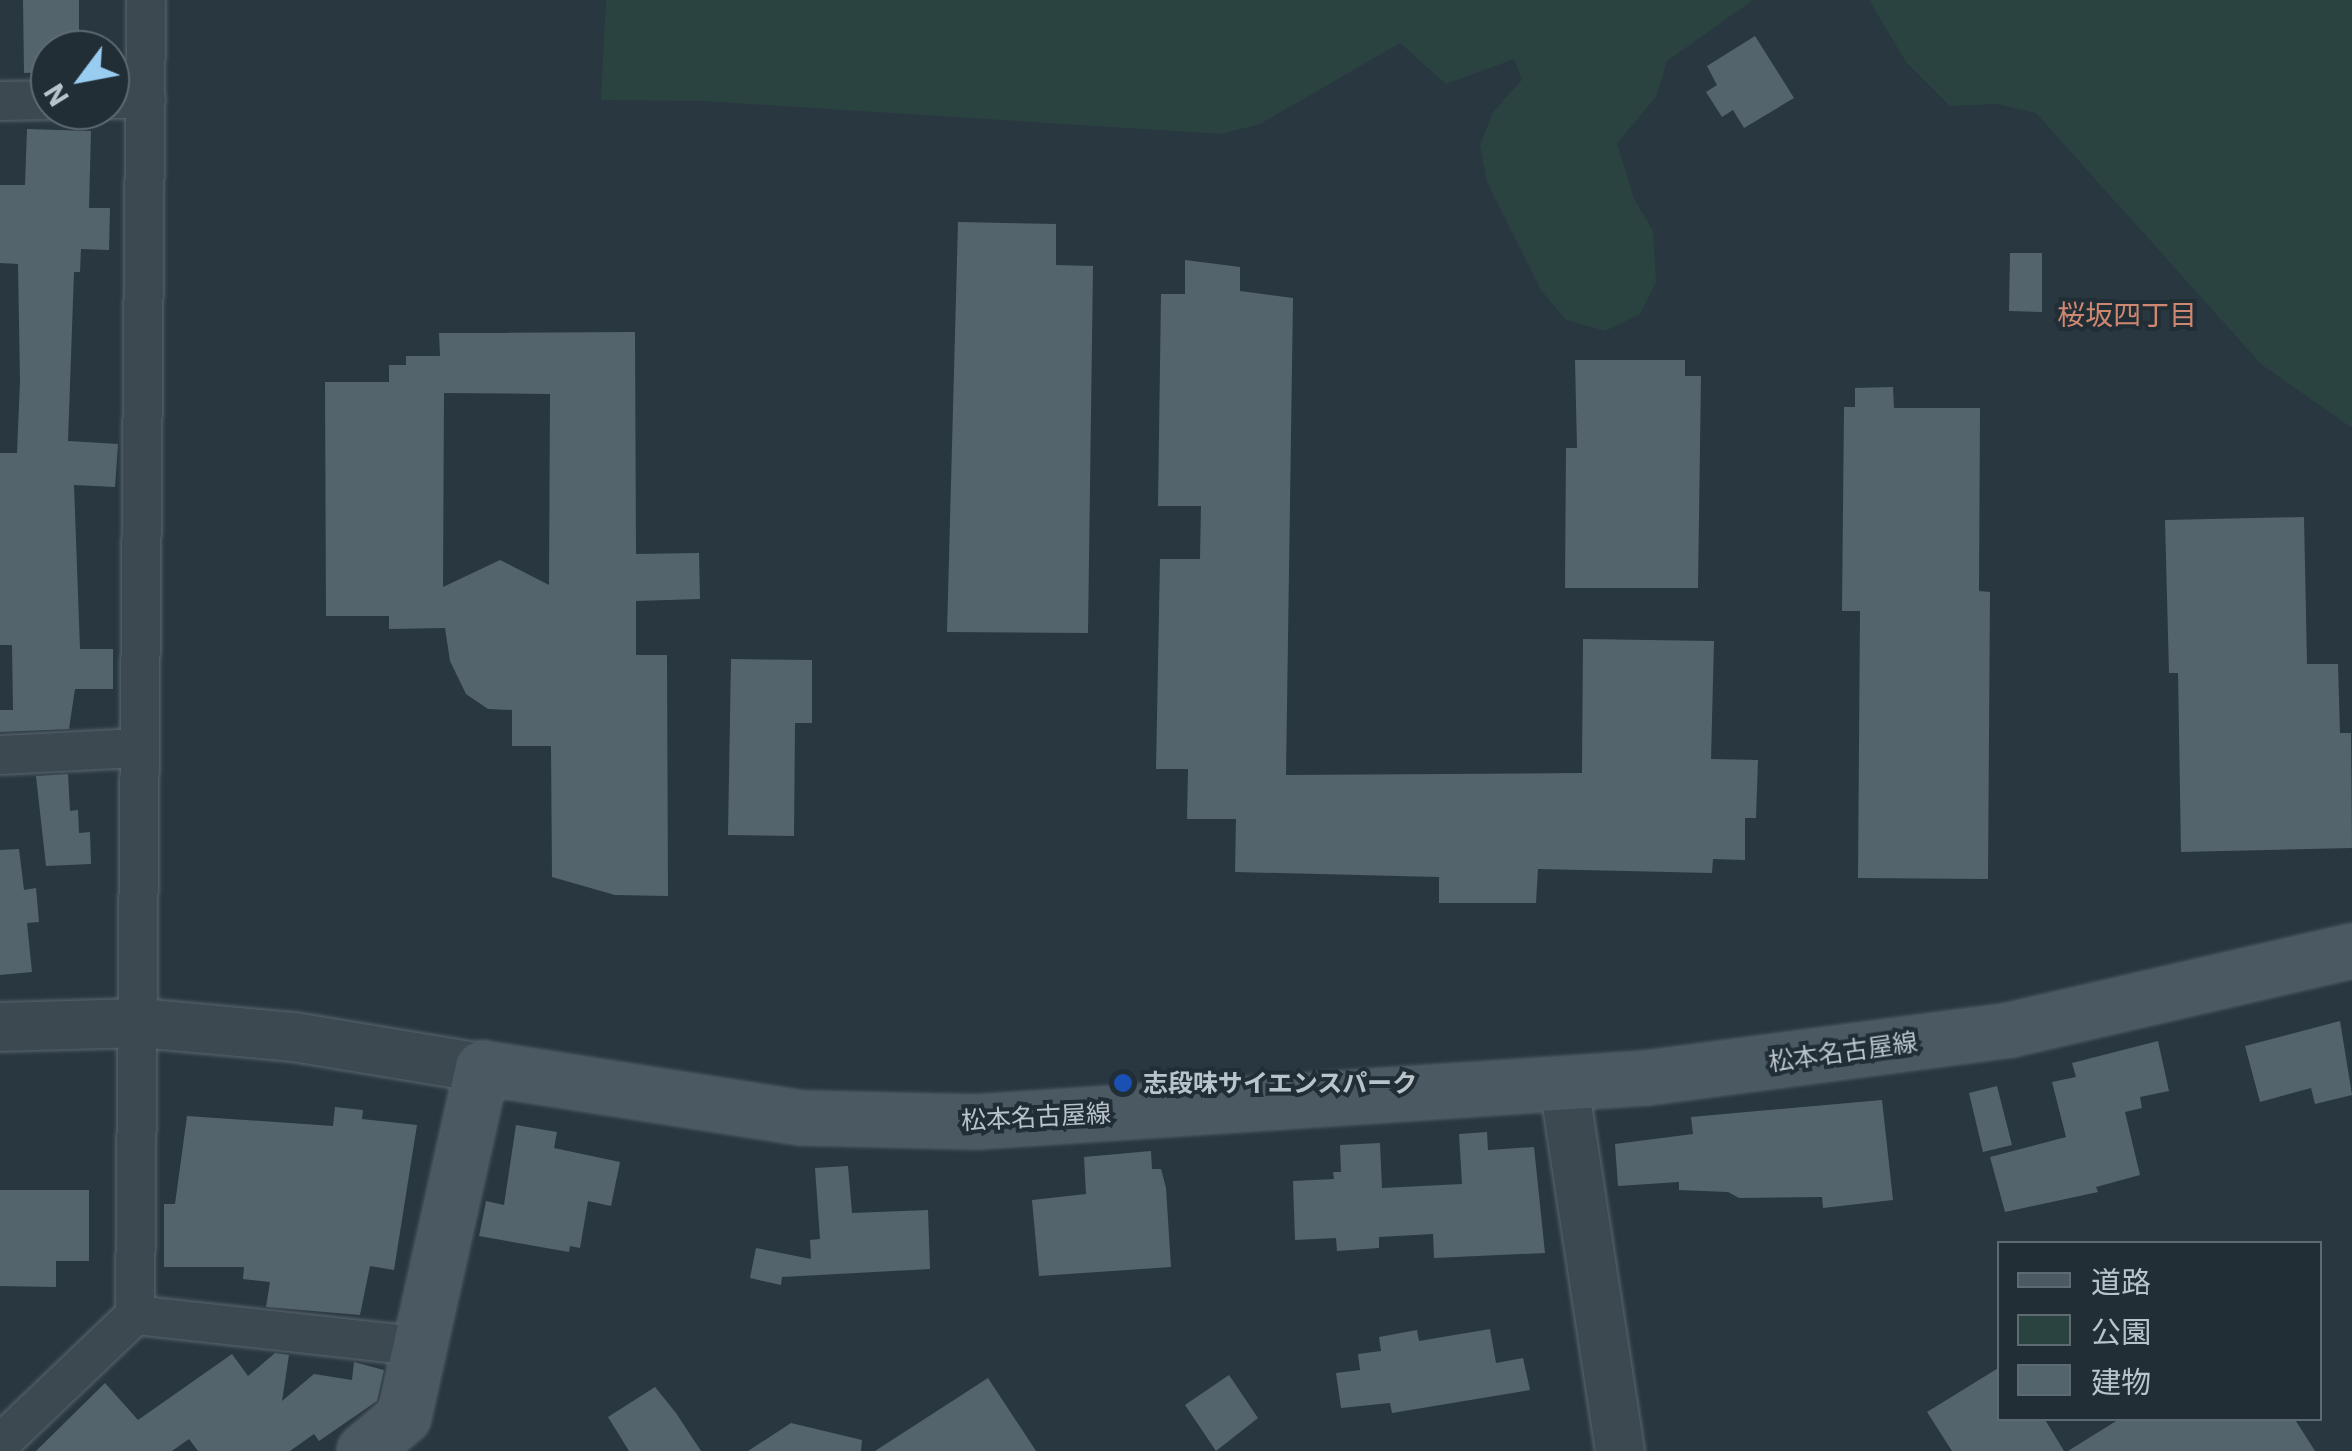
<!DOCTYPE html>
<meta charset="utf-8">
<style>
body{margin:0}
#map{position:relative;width:2352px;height:1451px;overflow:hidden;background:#293740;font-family:"IBM Plex Sans","Noto Sans JP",sans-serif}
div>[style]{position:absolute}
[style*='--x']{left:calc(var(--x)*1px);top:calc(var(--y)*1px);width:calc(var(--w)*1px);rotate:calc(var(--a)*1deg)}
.green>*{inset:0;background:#2b4340}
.building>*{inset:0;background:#54646d}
.roads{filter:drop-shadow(0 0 2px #5a666e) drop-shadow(0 0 2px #5a666e)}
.minor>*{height:38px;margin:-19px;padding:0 19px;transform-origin:19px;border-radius:19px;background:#3d4950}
.tertiary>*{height:48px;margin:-24px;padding:0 24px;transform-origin:24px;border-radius:24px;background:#3d4950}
.secondary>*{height:52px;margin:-26px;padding:0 26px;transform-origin:26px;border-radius:26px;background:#4b5963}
.dots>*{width:28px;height:28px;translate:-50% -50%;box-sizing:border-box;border:5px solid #212e36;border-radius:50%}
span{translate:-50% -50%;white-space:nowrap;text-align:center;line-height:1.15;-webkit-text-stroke:8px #212e36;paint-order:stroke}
.street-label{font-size:25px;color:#b9c3ca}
.poi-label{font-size:25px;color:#b9c3ca;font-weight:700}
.left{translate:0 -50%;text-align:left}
.neighbourhood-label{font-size:28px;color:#ce8770}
.legend{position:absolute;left:1997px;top:1241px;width:325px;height:180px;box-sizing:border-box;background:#212e36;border:2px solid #5e6a71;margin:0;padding:12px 18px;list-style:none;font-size:30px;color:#b9c3ca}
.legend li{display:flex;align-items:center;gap:20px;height:50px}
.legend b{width:50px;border:2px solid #5e6a71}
.north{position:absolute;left:30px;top:30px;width:100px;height:100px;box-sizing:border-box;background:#212e36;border:2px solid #5e6a71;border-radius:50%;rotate:238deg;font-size:28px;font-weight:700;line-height:40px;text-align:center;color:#b9c3ca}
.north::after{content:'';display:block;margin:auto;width:35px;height:45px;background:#98ccf1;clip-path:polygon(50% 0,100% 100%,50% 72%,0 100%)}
</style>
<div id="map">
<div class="green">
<div style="clip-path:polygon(606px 0,1753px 0,1667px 61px,1656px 97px,1617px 143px,1634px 199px,1653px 231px,1656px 282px,1640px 314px,1605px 331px,1566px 320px,1541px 290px,1487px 182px,1480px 145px,1493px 112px,1522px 80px,1514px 59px,1446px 84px,1400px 43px,1260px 124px,1221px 134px,703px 101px,601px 100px)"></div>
<div style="clip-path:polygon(1869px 0,2352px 0,2352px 428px,2261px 364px,2036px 113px,1997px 104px,1950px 106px,1906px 62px)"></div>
</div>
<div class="building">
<div style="clip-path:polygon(23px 0,79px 0,79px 50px,50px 50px,50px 72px,24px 73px)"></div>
<div style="clip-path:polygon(1755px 36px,1794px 98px,1744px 128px,1733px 110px,1722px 117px,1706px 92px,1717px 85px,1707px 66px)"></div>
<div style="clip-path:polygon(27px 129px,91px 131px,89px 208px,110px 208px,109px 250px,81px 249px,80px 272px,74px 272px,68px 441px,118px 444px,115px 487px,74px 485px,80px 649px,113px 649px,113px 689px,75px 689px,69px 729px,0 732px,0 710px,13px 710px,12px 645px,0 645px,0 453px,17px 453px,20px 381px,18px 264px,0 263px,0 185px,25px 185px)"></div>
<div style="clip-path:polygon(958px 222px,1056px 224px,1056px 265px,1093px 266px,1088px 633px,947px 632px)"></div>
<div style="clip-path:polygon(2010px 253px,2042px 253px,2042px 312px,2009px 311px)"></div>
<div style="clip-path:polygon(1185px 260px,1240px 267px,1240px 291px,1293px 298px,1286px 775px,1582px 773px,1583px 639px,1714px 641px,1711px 759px,1758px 760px,1756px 818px,1745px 818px,1745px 860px,1713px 859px,1712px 873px,1538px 869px,1536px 903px,1439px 903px,1439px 877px,1235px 872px,1236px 819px,1187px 819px,1188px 769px,1156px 769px,1160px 559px,1200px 559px,1201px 506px,1158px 506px,1161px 294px,1185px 294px)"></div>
<div style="clip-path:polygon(evenodd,635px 332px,636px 554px,699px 553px,700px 599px,636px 601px,636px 655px,667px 655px,668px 896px,615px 895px,552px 877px,551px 746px,512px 746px,512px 710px,488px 709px,466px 694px,450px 661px,445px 628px,389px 629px,389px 616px,326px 616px,325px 382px,389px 382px,389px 365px,406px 365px,406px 356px,440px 356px,439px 333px,635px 332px,444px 393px,550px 394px,549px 585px,500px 560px,443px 587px,444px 393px)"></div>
<div style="clip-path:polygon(1575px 360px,1685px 360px,1685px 376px,1701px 376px,1698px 588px,1565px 588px,1566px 448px,1577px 448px)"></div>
<div style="clip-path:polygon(1893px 387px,1894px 408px,1980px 408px,1979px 591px,1990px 592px,1988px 879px,1858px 878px,1860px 611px,1842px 611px,1844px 407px,1855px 407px,1855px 388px)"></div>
<div style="clip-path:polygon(2304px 517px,2307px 664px,2338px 664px,2340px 733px,2351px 733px,2352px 848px,2181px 852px,2178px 673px,2169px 673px,2165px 520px)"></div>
<div style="clip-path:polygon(731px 659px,812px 660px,812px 723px,795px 723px,794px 836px,728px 835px)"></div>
<div style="clip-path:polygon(68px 774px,70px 811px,78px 810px,79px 833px,90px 832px,91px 864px,46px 866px,36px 776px)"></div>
<div style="clip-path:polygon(19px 849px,24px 890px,36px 888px,39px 922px,27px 923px,32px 972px,0 975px,0 850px)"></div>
<div style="clip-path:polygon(2340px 1021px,2352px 1095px,2315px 1104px,2311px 1088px,2260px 1102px,2245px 1046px)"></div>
<div style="clip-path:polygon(2158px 1041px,2169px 1091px,2140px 1097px,2142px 1108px,2125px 1112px,2140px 1175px,2096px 1187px,2098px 1192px,2005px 1212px,1990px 1157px,2066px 1137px,2052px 1082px,2076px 1077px,2072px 1063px)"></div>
<div style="clip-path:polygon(1997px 1086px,2012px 1145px,1983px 1152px,1969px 1093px)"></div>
<div style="clip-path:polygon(1882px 1100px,1893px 1200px,1823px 1208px,1822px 1197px,1739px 1198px,1728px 1192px,1679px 1190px,1679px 1182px,1618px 1186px,1615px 1144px,1693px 1134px,1691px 1117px)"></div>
<div style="clip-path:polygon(335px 1107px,363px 1110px,362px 1119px,417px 1125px,394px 1270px,370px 1266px,360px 1315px,266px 1307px,270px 1282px,243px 1279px,244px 1267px,164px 1267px,164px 1204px,175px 1204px,187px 1116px,333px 1126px)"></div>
<div style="clip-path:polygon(516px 1125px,557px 1132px,554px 1148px,620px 1162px,611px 1206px,588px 1201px,580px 1248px,570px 1246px,569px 1252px,479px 1236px,486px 1201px,504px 1205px)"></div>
<div style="clip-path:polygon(1487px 1132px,1488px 1150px,1534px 1147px,1545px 1253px,1434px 1258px,1433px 1234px,1379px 1237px,1379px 1248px,1337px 1251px,1336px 1238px,1295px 1240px,1293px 1181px,1334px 1179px,1333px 1172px,1341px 1172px,1340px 1145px,1380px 1143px,1382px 1188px,1462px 1184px,1459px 1134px)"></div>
<div style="clip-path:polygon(1151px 1151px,1152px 1169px,1161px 1169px,1166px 1188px,1171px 1267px,1039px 1276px,1032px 1200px,1086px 1194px,1084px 1157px)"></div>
<div style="clip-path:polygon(848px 1166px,852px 1213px,928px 1210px,930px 1269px,782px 1277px,781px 1285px,750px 1278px,756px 1248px,811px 1259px,810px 1240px,820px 1239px,815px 1168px)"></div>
<div style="clip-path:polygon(0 1190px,89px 1190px,89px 1261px,56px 1261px,56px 1287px,0 1286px)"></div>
<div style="clip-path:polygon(1490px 1329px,1496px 1363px,1523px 1358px,1530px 1390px,1392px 1413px,1390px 1403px,1341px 1408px,1336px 1373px,1360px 1370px,1358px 1354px,1381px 1351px,1379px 1337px,1417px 1330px,1419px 1341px)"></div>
<div style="clip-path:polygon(275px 1353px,289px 1355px,282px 1401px,314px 1374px,352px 1380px,354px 1362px,384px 1370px,377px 1401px,319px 1441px,314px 1434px,290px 1451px,198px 1451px,189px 1439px,172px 1451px,36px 1451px,105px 1383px,138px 1420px,232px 1354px,248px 1376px)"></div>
<div style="clip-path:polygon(2000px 1367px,2000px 1418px,2044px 1418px,2064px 1451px,1952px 1451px,1927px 1412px)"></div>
<div style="clip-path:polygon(1229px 1375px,1258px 1418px,1216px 1451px,1185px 1405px)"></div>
<div style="clip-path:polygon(988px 1378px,1036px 1451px,875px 1451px)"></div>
<div style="clip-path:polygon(655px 1387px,676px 1413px,701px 1451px,629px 1451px,608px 1417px)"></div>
<div style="clip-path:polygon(2121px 1418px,2294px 1418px,2315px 1451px,2068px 1451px)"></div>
<div style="clip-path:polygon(791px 1423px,862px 1440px,861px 1451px,748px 1451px)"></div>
</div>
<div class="roads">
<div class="minor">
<div style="--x:110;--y:99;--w:36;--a:0"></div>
<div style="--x:0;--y:101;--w:50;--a:-1.1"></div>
<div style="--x:0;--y:755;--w:139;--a:-2.9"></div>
<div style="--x:135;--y:1315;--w:284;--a:6.3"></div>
<div style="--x:0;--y:1444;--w:187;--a:-43.7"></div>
<div style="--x:135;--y:1315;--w:1315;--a:-89.52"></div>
</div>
<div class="tertiary">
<div style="--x:0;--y:1027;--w:140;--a:-1.6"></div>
<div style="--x:140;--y:1023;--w:155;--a:5.2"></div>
<div style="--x:294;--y:1037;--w:191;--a:9.4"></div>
<div style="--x:1564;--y:1085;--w:370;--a:81.3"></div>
</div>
<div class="secondary">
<div style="--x:364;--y:1451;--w:52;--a:-40.4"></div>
<div style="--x:404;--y:1417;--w:358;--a:-77.4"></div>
<div style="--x:482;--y:1068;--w:325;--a:8.9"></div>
<div style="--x:803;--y:1118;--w:173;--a:1.3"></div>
<div style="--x:976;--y:1122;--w:672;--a:-3.75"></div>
<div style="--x:1647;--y:1078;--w:366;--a:-7.5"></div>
<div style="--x:2010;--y:1030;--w:351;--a:-13"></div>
</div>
</div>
<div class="dots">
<div style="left:1123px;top:1083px;background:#1a4fb4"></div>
</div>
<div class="street-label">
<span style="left:1843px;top:1052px;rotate:-8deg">松本名古屋線</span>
<span style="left:1036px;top:1117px;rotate:-3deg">松本名古屋線</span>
</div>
<div class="poi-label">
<span class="left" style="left:1143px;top:1083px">志段味サイエンスパーク</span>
</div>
<div class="neighbourhood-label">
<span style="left:2127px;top:315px">桜坂四丁目</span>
</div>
<ul class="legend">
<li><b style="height:12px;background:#4b5963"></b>道路</li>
<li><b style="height:28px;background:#2b4340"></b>公園</li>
<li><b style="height:28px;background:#54646d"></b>建物</li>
</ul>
<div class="north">N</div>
</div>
